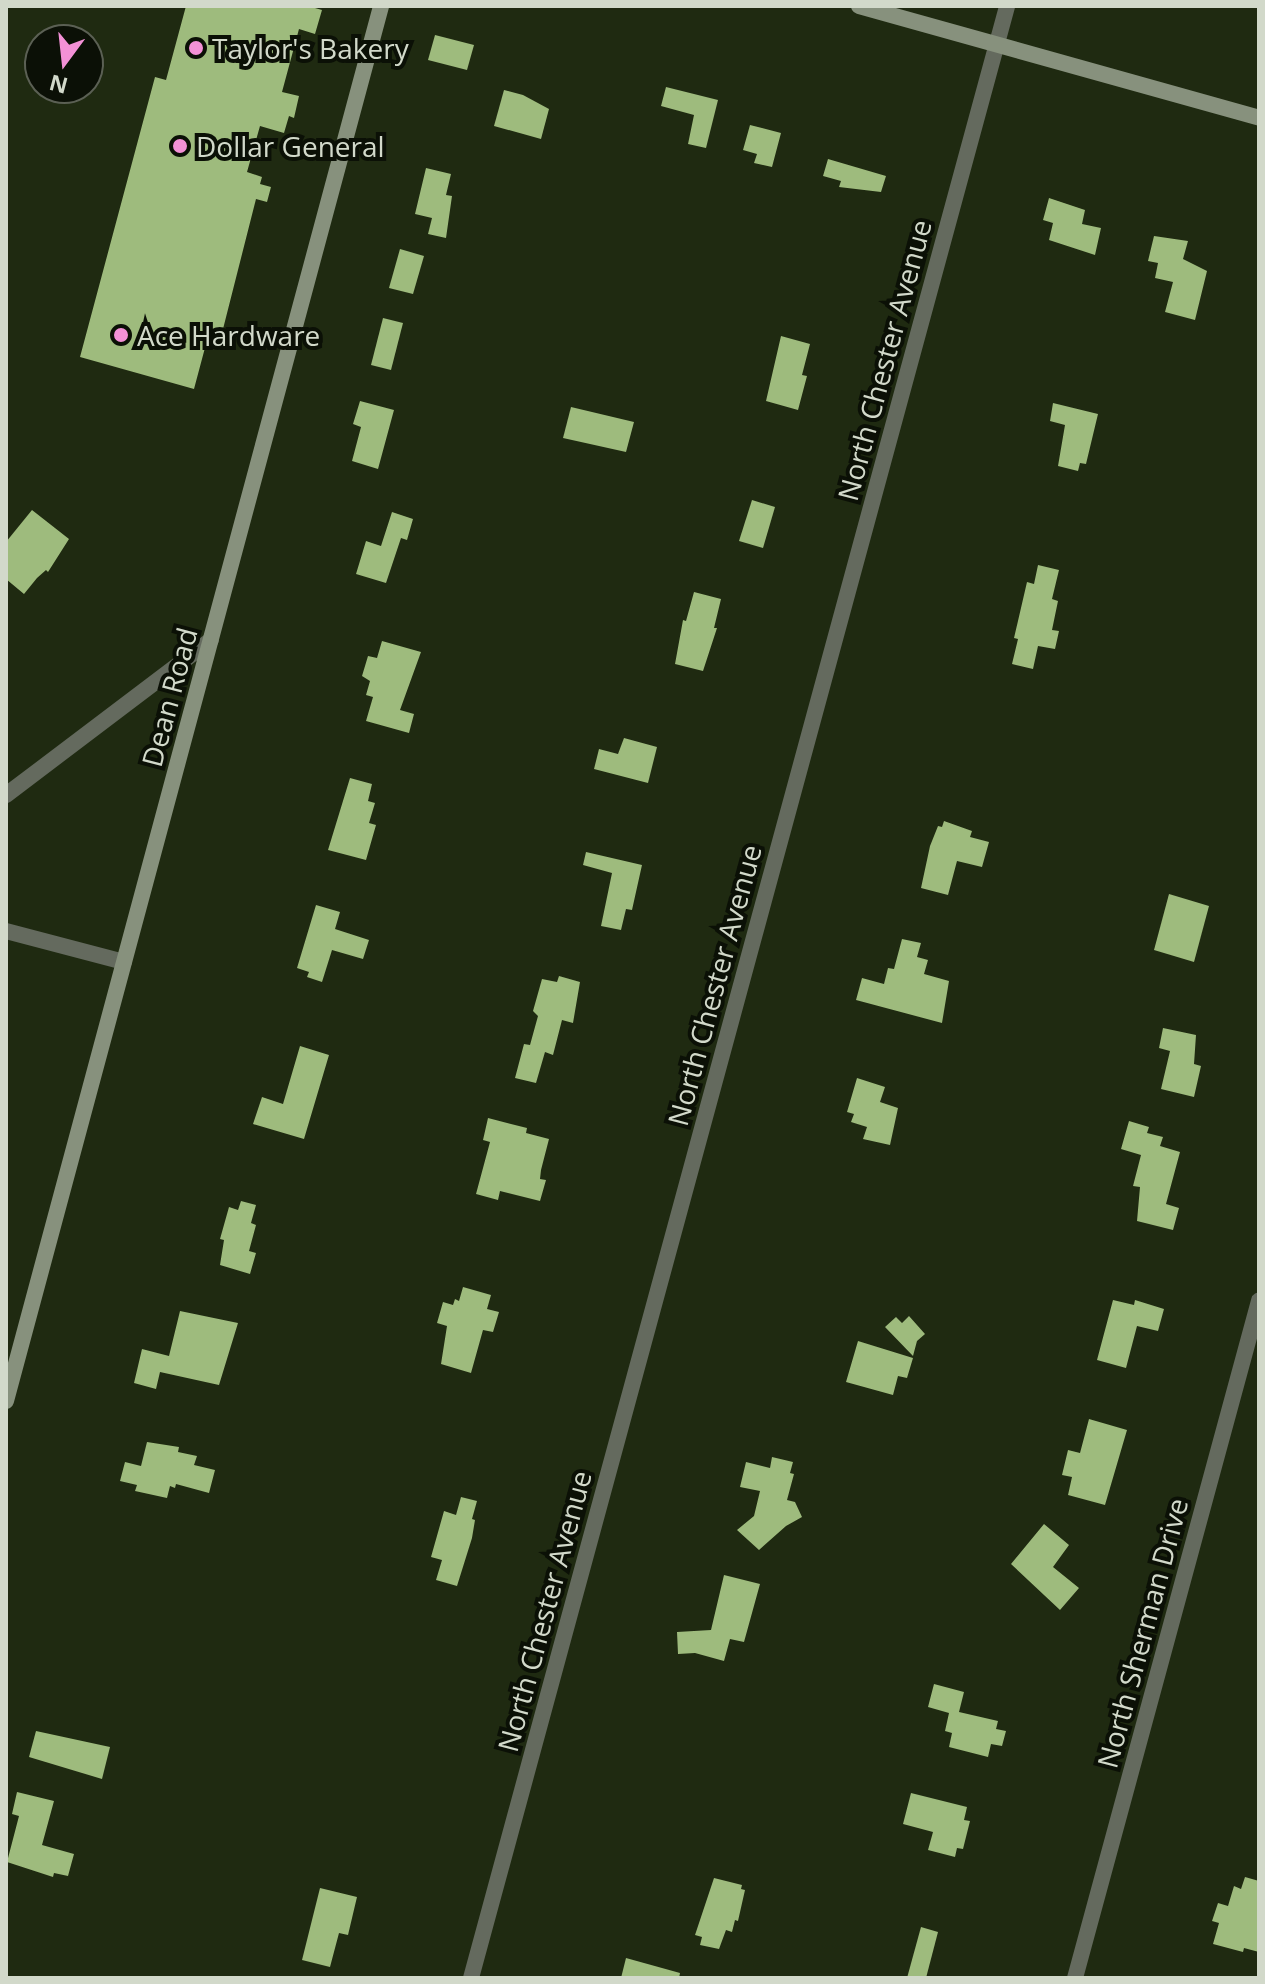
<!DOCTYPE html>
<style>
body{margin:0}
#map{position:relative;width:1265px;height:1984px;overflow:hidden;background:#1f2a11;font-family:"Open Sans",sans-serif}
div>[style]{position:absolute}
[style*='--x']{left:calc(var(--x)*1px);top:calc(var(--y)*1px);width:calc(var(--w)*1px);rotate:calc(var(--a)*1deg)}
.building>*{inset:0;background:#9ebb7d}
.street>*{height:16px;margin:-8px;padding:0 8px;transform-origin:8px;border-radius:8px;background:#646a5e}
.secondary>*{height:16px;margin:-8px;padding:0 8px;transform-origin:8px;border-radius:8px;background:#87917d}
.dots>*{width:22px;height:22px;translate:-50% -50%;box-sizing:border-box;border:4px solid #0b1006;border-radius:50%}
span{translate:-50% -50%;white-space:nowrap;text-align:center;line-height:1.15;-webkit-text-stroke:8px #0b1006;paint-order:stroke}
.poi-label{font-size:28px;color:#d2d9ca}
.left{translate:0 -50%;text-align:left}
.street-label{font-size:28px;color:#d2d9ca}
.frame{position:absolute;inset:0;border:8px solid #d2d9ca;pointer-events:none}
.north{position:absolute;left:24px;top:24px;width:80px;height:80px;box-sizing:border-box;background:#0b1006;border:2px solid #5b6054;border-radius:50%;rotate:195deg;font-size:22px;font-weight:700;line-height:32px;text-align:center;color:#d2d9ca}
.north::after{content:'';display:block;margin:auto;width:28px;height:36px;background:#f391d6;clip-path:polygon(50% 0,100% 100%,50% 72%,0 100%)}
</style>
<div id="map">
<div class="building">
<div style="clip-path:polygon(186px 6px,308px 6px,322px 10px,315px 34px,299px 29px,282px 92px,299px 96px,294px 118px,289px 116px,284px 133px,260px 126px,247px 172px,262px 177px,260px 184px,271px 187px,267px 202px,256px 199px,222px 333px,210px 329px,194px 389px,80px 357px,155px 77px,166px 80px)"></div>
<div style="clip-path:polygon(435px 35px,474px 45px,467px 70px,428px 60px)"></div>
<div style="clip-path:polygon(666px 87px,718px 100px,706px 148px,688px 144px,694px 115px,661px 106px)"></div>
<div style="clip-path:polygon(504px 90px,523px 95px,549px 109px,541px 139px,494px 126px)"></div>
<div style="clip-path:polygon(750px 125px,781px 133px,772px 167px,754px 163px,757px 154px,743px 150px)"></div>
<div style="clip-path:polygon(828px 159px,886px 176px,881px 192px,839px 187px,841px 181px,823px 176px)"></div>
<div style="clip-path:polygon(426px 168px,451px 174px,446px 195px,452px 196px,446px 238px,428px 234px,432px 218px,415px 214px)"></div>
<div style="clip-path:polygon(1049px 198px,1085px 210px,1082px 224px,1101px 228px,1095px 255px,1049px 240px,1053px 223px,1043px 220px)"></div>
<div style="clip-path:polygon(1154px 236px,1188px 241px,1183px 259px,1207px 271px,1195px 320px,1165px 312px,1173px 282px,1155px 278px,1158px 263px,1148px 261px)"></div>
<div style="clip-path:polygon(400px 249px,424px 256px,413px 294px,389px 288px)"></div>
<div style="clip-path:polygon(383px 318px,403px 323px,391px 370px,371px 365px)"></div>
<div style="clip-path:polygon(781px 336px,810px 344px,802px 375px,807px 376px,798px 410px,766px 401px)"></div>
<div style="clip-path:polygon(360px 401px,394px 410px,378px 469px,352px 461px,361px 427px,353px 424px)"></div>
<div style="clip-path:polygon(1053px 403px,1098px 414px,1086px 464px,1080px 463px,1078px 471px,1058px 466px,1065px 425px,1050px 421px)"></div>
<div style="clip-path:polygon(571px 407px,634px 422px,626px 452px,563px 438px)"></div>
<div style="clip-path:polygon(752px 500px,775px 507px,763px 548px,739px 541px)"></div>
<div style="clip-path:polygon(32px 510px,69px 539px,48px 572px,46px 570px,37px 578px,24px 594px,6px 579px,6px 542px)"></div>
<div style="clip-path:polygon(392px 512px,413px 519px,407px 540px,401px 538px,386px 583px,356px 574px,366px 541px,381px 546px)"></div>
<div style="clip-path:polygon(1038px 565px,1059px 570px,1052px 599px,1058px 601px,1052px 630px,1059px 631px,1055px 649px,1038px 646px,1033px 669px,1012px 664px,1018px 639px,1014px 638px,1027px 582px,1034px 584px)"></div>
<div style="clip-path:polygon(694px 592px,721px 599px,714px 628px,717px 628px,703px 671px,675px 664px,683px 620px,686px 621px)"></div>
<div style="clip-path:polygon(382px 641px,421px 652px,400px 710px,414px 714px,409px 733px,366px 721px,373px 697px,366px 695px,370px 681px,362px 676px,368px 656px,377px 658px)"></div>
<div style="clip-path:polygon(624px 738px,657px 747px,648px 783px,594px 769px,599px 749px,618px 754px)"></div>
<div style="clip-path:polygon(350px 778px,372px 784px,368px 801px,375px 803px,369px 823px,376px 825px,366px 860px,328px 850px)"></div>
<div style="clip-path:polygon(944px 821px,972px 831px,970px 837px,989px 842px,982px 867px,957px 861px,948px 895px,921px 888px,930px 846px,938px 826px,942px 827px)"></div>
<div style="clip-path:polygon(586px 852px,642px 865px,632px 910px,626px 909px,621px 930px,601px 926px,612px 873px,583px 865px)"></div>
<div style="clip-path:polygon(1169px 894px,1209px 906px,1194px 962px,1154px 950px)"></div>
<div style="clip-path:polygon(316px 905px,340px 912px,335px 929px,369px 940px,363px 959px,332px 950px,322px 982px,307px 977px,309px 972px,297px 968px)"></div>
<div style="clip-path:polygon(902px 939px,921px 943px,917px 957px,928px 960px,924px 974px,949px 981px,942px 1023px,856px 1000px,862px 978px,884px 984px,888px 968px,894px 969px)"></div>
<div style="clip-path:polygon(559px 976px,580px 982px,573px 1023px,562px 1020px,553px 1055px,545px 1052px,536px 1083px,515px 1078px,524px 1044px,530px 1045px,538px 1016px,533px 1011px,542px 979px,557px 982px)"></div>
<div style="clip-path:polygon(1163px 1028px,1196px 1035px,1194px 1064px,1201px 1066px,1194px 1097px,1161px 1089px,1170px 1051px,1159px 1048px)"></div>
<div style="clip-path:polygon(300px 1046px,329px 1055px,304px 1139px,253px 1124px,262px 1097px,283px 1104px)"></div>
<div style="clip-path:polygon(857px 1078px,885px 1087px,880px 1102px,898px 1108px,890px 1145px,863px 1139px,867px 1127px,851px 1122px,854px 1114px,847px 1112px)"></div>
<div style="clip-path:polygon(488px 1118px,527px 1128px,526px 1133px,549px 1139px,541px 1170px,540px 1179px,546px 1180px,540px 1201px,500px 1191px,498px 1200px,476px 1194px,490px 1142px,483px 1140px)"></div>
<div style="clip-path:polygon(1129px 1121px,1149px 1127px,1147px 1133px,1163px 1137px,1160px 1146px,1180px 1152px,1166px 1204px,1179px 1208px,1173px 1230px,1137px 1221px,1140px 1187px,1133px 1186px,1141px 1155px,1121px 1149px)"></div>
<div style="clip-path:polygon(241px 1201px,256px 1205px,251px 1223px,256px 1225px,249px 1251px,256px 1253px,250px 1274px,220px 1265px,224px 1240px,220px 1239px,229px 1207px,238px 1210px)"></div>
<div style="clip-path:polygon(463px 1287px,491px 1295px,487px 1309px,499px 1312px,493px 1332px,483px 1330px,471px 1373px,441px 1364px,447px 1326px,437px 1323px,443px 1302px,453px 1305px,455px 1299px,459px 1301px)"></div>
<div style="clip-path:polygon(1113px 1300px,1134px 1305px,1135px 1300px,1164px 1309px,1158px 1331px,1137px 1326px,1126px 1368px,1097px 1360px)"></div>
<div style="clip-path:polygon(180px 1311px,238px 1323px,219px 1385px,160px 1372px,156px 1389px,134px 1383px,142px 1349px,169px 1356px)"></div>
<div style="clip-path:polygon(909px 1316px,925px 1334px,917px 1341px,913px 1356px,885px 1327px,896px 1317px,902px 1323px)"></div>
<div style="clip-path:polygon(858px 1341px,913px 1358px,907px 1378px,898px 1376px,893px 1395px,846px 1382px)"></div>
<div style="clip-path:polygon(1089px 1419px,1127px 1430px,1105px 1505px,1068px 1495px,1072px 1477px,1062px 1475px,1068px 1450px,1080px 1453px)"></div>
<div style="clip-path:polygon(147px 1442px,179px 1447px,178px 1452px,197px 1456px,194px 1465px,215px 1470px,209px 1493px,176px 1484px,175px 1488px,170px 1486px,167px 1498px,135px 1491px,137px 1485px,120px 1481px,125px 1462px,141px 1466px)"></div>
<div style="clip-path:polygon(772px 1457px,793px 1462px,790px 1473px,794px 1474px,787px 1500px,795px 1502px,802px 1517px,786px 1526px,759px 1550px,737px 1530px,754px 1516px,760px 1491px,740px 1487px,746px 1462px,770px 1468px)"></div>
<div style="clip-path:polygon(461px 1497px,477px 1501px,472px 1519px,475px 1520px,472px 1538px,457px 1586px,436px 1580px,442px 1560px,431px 1557px,444px 1511px,456px 1515px)"></div>
<div style="clip-path:polygon(1044px 1524px,1069px 1545px,1053px 1567px,1079px 1588px,1060px 1610px,1011px 1564px)"></div>
<div style="clip-path:polygon(724px 1575px,760px 1584px,744px 1642px,730px 1639px,724px 1661px,695px 1653px,678px 1654px,677px 1632px,711px 1630px)"></div>
<div style="clip-path:polygon(934px 1684px,964px 1692px,959px 1712px,998px 1721px,996px 1729px,1006px 1731px,1002px 1746px,991px 1744px,988px 1757px,949px 1747px,952px 1733px,945px 1731px,949px 1713px,928px 1707px)"></div>
<div style="clip-path:polygon(36px 1731px,110px 1747px,102px 1779px,29px 1757px)"></div>
<div style="clip-path:polygon(17px 1792px,54px 1801px,42px 1845px,74px 1854px,68px 1876px,54px 1873px,53px 1877px,7px 1862px,19px 1816px,12px 1814px)"></div>
<div style="clip-path:polygon(911px 1793px,967px 1807px,964px 1820px,970px 1821px,963px 1849px,957px 1848px,955px 1857px,928px 1850px,933px 1832px,903px 1824px)"></div>
<div style="clip-path:polygon(1245px 1877px,1259px 1881px,1259px 1952px,1244px 1948px,1243px 1952px,1213px 1944px,1219px 1923px,1212px 1921px,1218px 1903px,1228px 1906px,1234px 1886px,1241px 1889px)"></div>
<div style="clip-path:polygon(714px 1878px,742px 1885px,741px 1889px,745px 1890px,738px 1921px,735px 1920px,732px 1932px,726px 1930px,719px 1949px,700px 1945px,702px 1937px,695px 1935px)"></div>
<div style="clip-path:polygon(320px 1888px,357px 1897px,348px 1935px,339px 1933px,330px 1967px,302px 1960px)"></div>
<div style="clip-path:polygon(921px 1927px,938px 1932px,926px 1978px,907px 1978px)"></div>
<div style="clip-path:polygon(626px 1958px,680px 1973px,679px 1978px,621px 1978px)"></div>
</div>
<div class="street">
<div style="--x:6;--y:795;--w:257;--a:-37.1"></div>
<div style="--x:6;--y:931;--w:122;--a:14.7"></div>
<div style="--x:471;--y:1978;--w:2044;--a:-74.79"></div>
<div style="--x:1075;--y:1978;--w:702;--a:-74.8"></div>
</div>
<div class="secondary">
<div style="--x:859;--y:6;--w:415;--a:15.6"></div>
<div style="--x:6;--y:1401;--w:1445;--a:-74.95"></div>
</div>
<div class="dots">
<div style="left:196px;top:48px;background:#f391d6"></div>
<div style="left:180px;top:146px;background:#f391d6"></div>
<div style="left:121px;top:335px;background:#f391d6"></div>
</div>
<div class="poi-label">
<span class="left" style="left:212px;top:48px">Taylor's Bakery</span>
<span class="left" style="left:196px;top:146px">Dollar General</span>
<span class="left" style="left:137px;top:335px">Ace Hardware</span>
</div>
<div class="street-label">
<span style="left:884px;top:360px;rotate:-75deg">North Chester Avenue</span>
<span style="left:169px;top:697px;rotate:-75deg">Dean Road</span>
<span style="left:714px;top:985px;rotate:-75deg">North Chester Avenue</span>
<span style="left:544px;top:1611px;rotate:-75deg">North Chester Avenue</span>
<span style="left:1142px;top:1633px;rotate:-75deg">North Sherman Drive</span>
</div>
<div class="frame"></div>
<div class="north">N</div>
</div>
